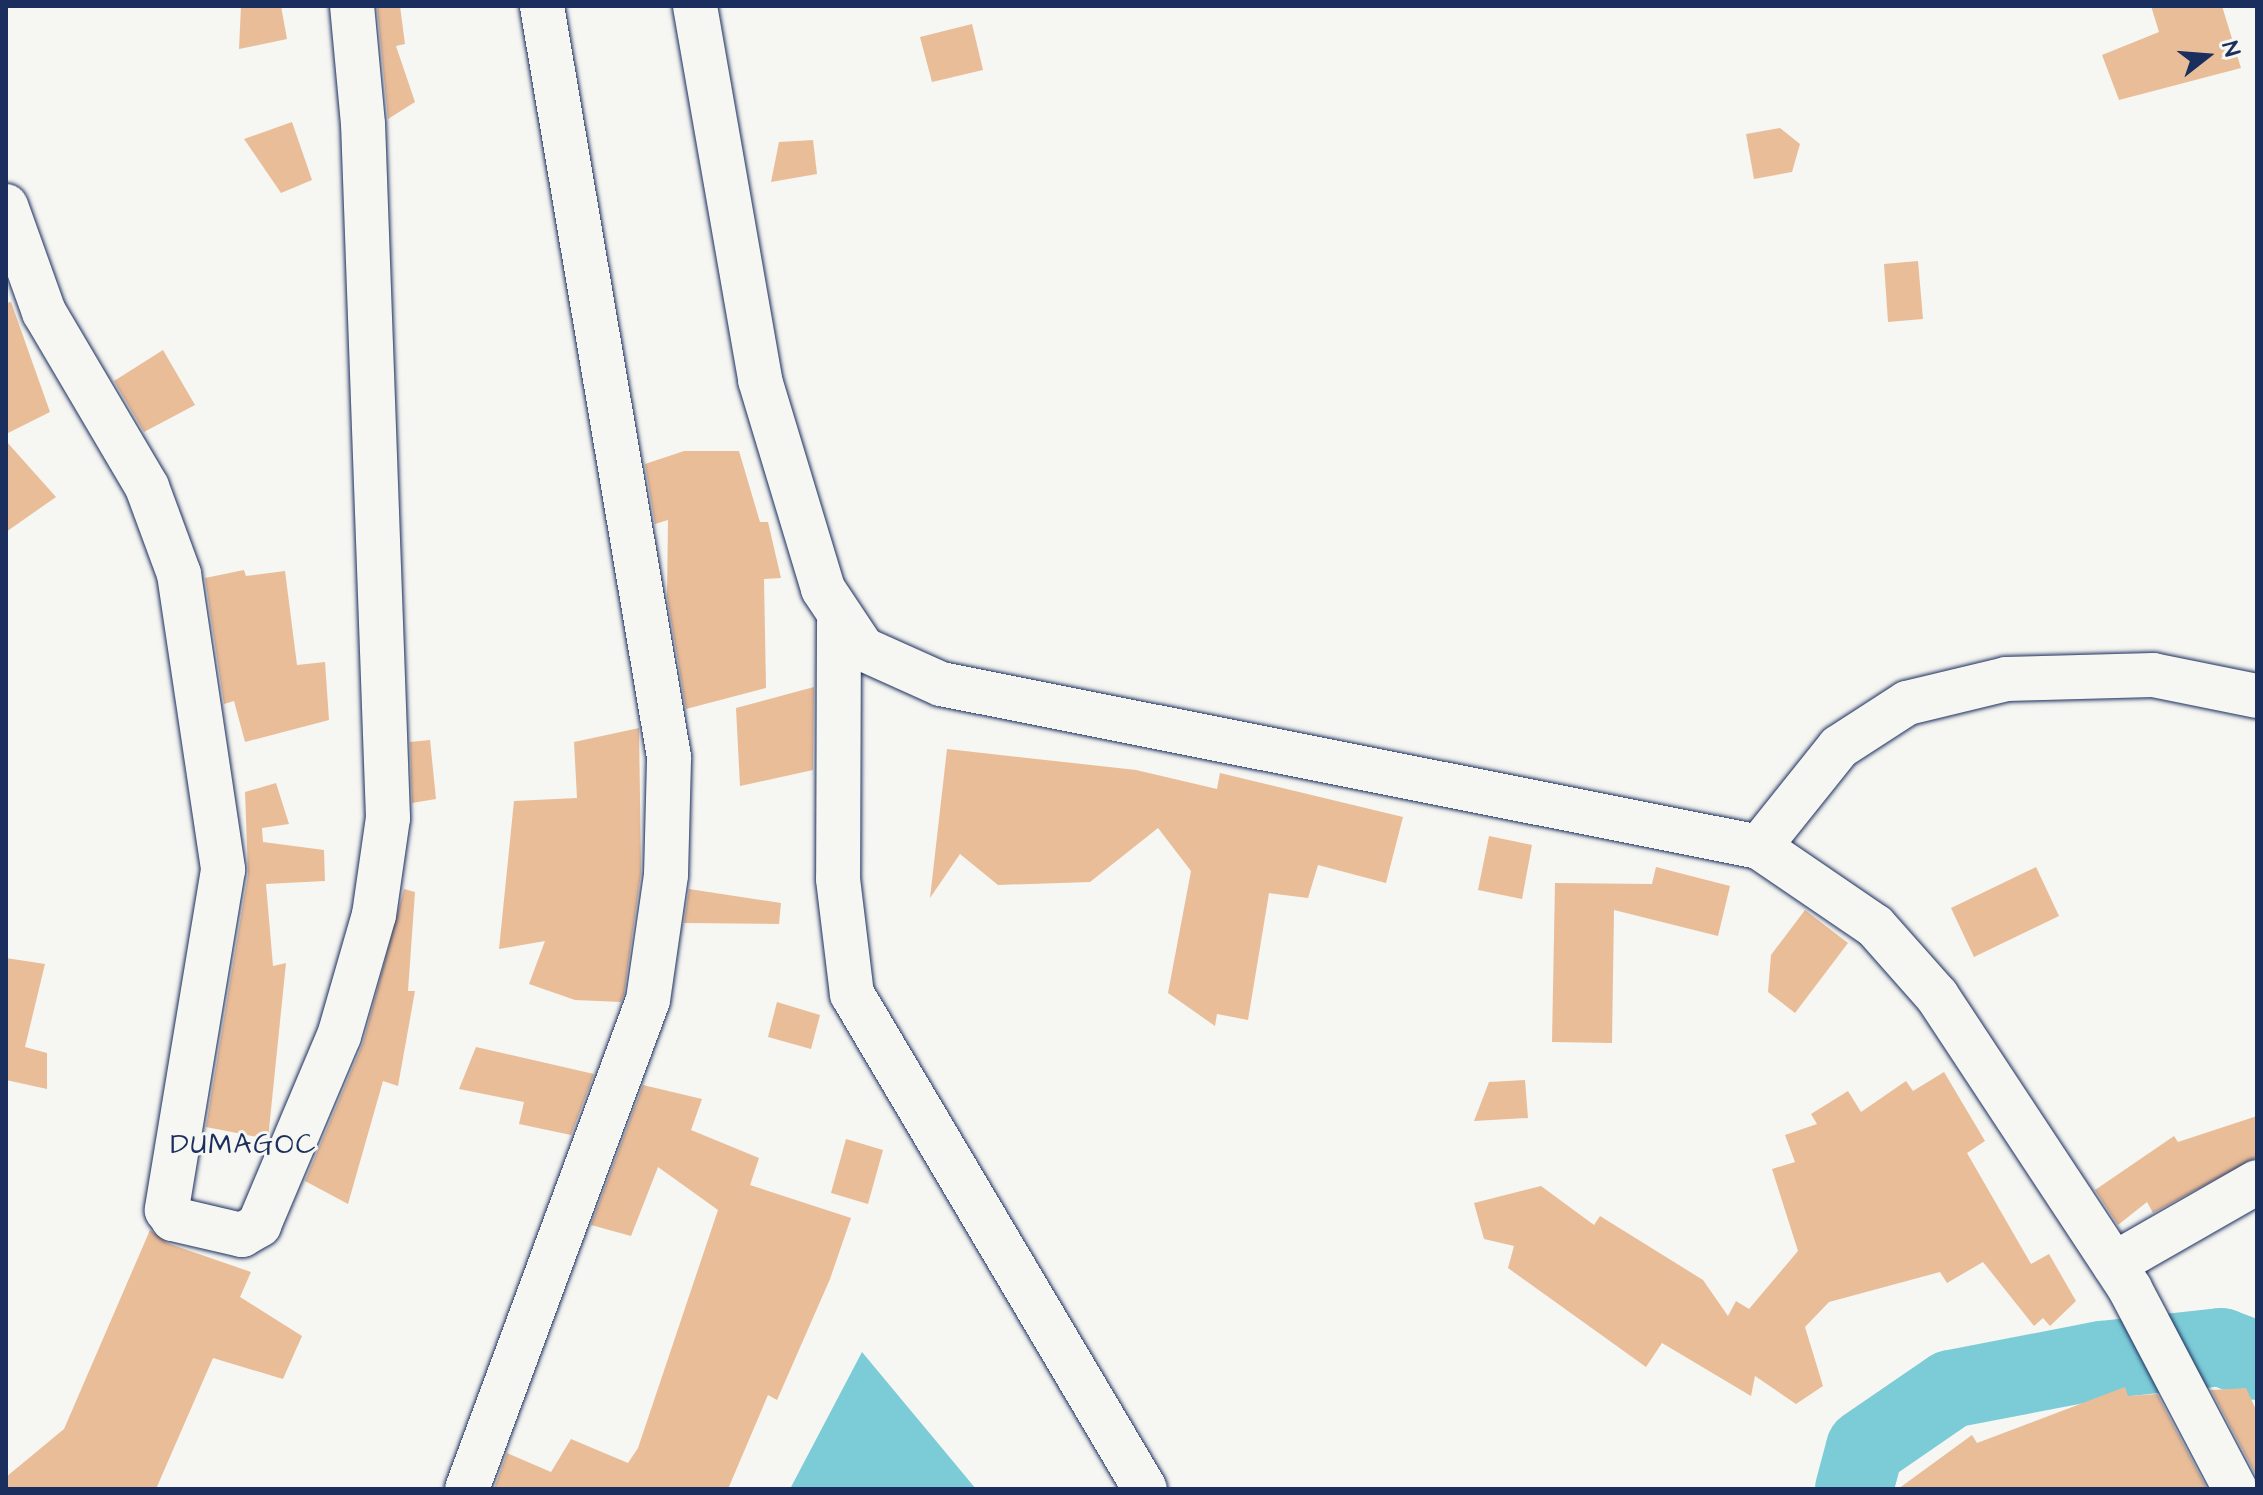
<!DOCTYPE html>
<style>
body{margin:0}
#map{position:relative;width:2263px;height:1495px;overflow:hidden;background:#f6f6f2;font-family:"Architects Daughter",sans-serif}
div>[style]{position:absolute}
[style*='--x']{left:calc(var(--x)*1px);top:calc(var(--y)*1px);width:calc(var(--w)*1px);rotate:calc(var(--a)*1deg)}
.water>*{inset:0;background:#7cccd8}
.river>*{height:78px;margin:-39px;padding:0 39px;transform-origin:39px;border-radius:39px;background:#7cccd8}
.building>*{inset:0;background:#eabd99}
.roads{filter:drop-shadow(0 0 2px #1b2f5e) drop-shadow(0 0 2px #1b2f5e)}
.street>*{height:44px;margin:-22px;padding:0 22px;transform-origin:22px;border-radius:22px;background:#f6f6f2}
.secondary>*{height:44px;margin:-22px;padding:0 22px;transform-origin:22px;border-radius:22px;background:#f6f6f2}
span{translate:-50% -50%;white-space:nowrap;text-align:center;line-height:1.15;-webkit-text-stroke:6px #f6f6f2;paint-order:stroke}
.quarter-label{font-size:28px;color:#1b2f5e;letter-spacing:2px}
.frame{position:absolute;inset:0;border:8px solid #1b2f5e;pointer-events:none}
.north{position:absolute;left:2167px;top:16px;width:80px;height:80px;-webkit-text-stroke:6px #f6f6f2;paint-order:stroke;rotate:73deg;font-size:22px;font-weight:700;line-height:32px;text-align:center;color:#1b2f5e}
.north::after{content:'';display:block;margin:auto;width:28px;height:36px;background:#1b2f5e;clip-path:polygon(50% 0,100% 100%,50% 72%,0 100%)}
</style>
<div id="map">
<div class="water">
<div style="clip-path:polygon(862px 1352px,976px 1489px,790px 1489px)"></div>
</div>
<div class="river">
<div style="--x:1854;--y:1489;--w:42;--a:-75"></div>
<div style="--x:1865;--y:1448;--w:104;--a:-34.5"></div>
<div style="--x:1951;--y:1389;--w:154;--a:-10.9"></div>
<div style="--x:2102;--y:1360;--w:120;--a:-6.2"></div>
<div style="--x:2221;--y:1347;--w:39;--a:21"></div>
</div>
<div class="building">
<div style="clip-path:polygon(241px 6px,281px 6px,287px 39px,239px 49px)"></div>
<div style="clip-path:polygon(377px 6px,400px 6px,405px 44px,396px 46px,415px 102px,388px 119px)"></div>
<div style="clip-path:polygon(2151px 6px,2222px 6px,2241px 68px,2119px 100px,2102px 55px,2159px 32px)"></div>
<div style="clip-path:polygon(972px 24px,983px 70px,932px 82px,920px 37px)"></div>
<div style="clip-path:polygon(292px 122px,312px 180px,281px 193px,244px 139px)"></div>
<div style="clip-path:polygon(1780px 128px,1800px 144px,1792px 172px,1754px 179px,1746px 134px)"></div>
<div style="clip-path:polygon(813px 140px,817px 174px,771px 182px,779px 142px)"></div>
<div style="clip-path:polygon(1918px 261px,1923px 319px,1888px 322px,1884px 264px)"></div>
<div style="clip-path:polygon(11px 302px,50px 412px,6px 434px,6px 303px)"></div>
<div style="clip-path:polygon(163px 350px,195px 405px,144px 432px,114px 381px)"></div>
<div style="clip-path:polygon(6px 441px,56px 497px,6px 532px)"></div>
<div style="clip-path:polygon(684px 451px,739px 451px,760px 522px,768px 522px,781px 578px,764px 579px,766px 688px,686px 709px,667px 596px,668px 520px,655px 524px,645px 464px)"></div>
<div style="clip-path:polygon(244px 570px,246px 576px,285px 571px,297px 665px,325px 662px,329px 720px,245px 742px,234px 701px,224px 704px,205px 578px)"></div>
<div style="clip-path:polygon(814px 687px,813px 770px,740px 786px,736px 708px)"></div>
<div style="clip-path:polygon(639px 728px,641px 873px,624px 994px,621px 1002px,575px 1000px,529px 984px,545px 941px,499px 949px,514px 801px,577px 798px,574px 742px)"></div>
<div style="clip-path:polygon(430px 740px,436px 799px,412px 803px,410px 742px)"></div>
<div style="clip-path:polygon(947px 749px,1136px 770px,1217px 789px,1220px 773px,1403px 817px,1386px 883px,1318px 865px,1308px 898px,1269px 893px,1248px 1020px,1217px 1014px,1215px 1026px,1168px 993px,1191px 871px,1158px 828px,1090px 882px,998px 885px,960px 854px,930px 898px)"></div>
<div style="clip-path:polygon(276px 783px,289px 824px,262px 828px,263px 842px,324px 850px,325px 881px,266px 884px,273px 966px,286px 963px,268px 1139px,206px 1127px,248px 874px,245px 792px)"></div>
<div style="clip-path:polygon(1489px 836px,1532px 845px,1522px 899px,1478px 890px)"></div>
<div style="clip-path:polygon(1656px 867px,1730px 886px,1718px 936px,1614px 910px,1612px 1043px,1552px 1042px,1555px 883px,1652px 884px)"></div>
<div style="clip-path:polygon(2036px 867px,2059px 916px,1974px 957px,1951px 908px)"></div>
<div style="clip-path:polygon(404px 889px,415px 892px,408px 991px,415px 991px,398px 1086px,383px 1081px,348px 1204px,305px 1181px,363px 1043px)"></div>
<div style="clip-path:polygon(689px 889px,781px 903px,779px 924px,684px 923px)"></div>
<div style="clip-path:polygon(1805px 910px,1848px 943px,1795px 1013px,1768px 992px,1771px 955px)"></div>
<div style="clip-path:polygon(6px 958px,45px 964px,25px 1047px,47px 1053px,47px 1089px,6px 1080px)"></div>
<div style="clip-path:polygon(777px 1002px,820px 1015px,811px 1049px,768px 1037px)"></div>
<div style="clip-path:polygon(476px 1047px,594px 1074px,571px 1135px,519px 1124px,524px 1102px,459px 1089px)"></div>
<div style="clip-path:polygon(1944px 1072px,1985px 1141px,1967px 1153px,2031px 1264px,2049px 1254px,2076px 1301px,2050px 1326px,2043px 1318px,2034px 1326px,1983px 1262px,1947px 1283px,1940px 1272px,1829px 1302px,1805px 1327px,1823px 1386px,1796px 1404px,1755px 1376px,1751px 1396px,1662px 1343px,1646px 1367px,1508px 1268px,1514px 1246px,1484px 1239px,1474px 1203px,1541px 1186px,1594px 1225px,1600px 1216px,1703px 1280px,1728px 1316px,1736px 1301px,1749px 1309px,1798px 1251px,1772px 1169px,1795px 1162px,1785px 1135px,1817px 1124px,1811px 1114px,1848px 1091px,1861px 1112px,1906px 1081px,1913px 1091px)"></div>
<div style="clip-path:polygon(1525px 1080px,1528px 1118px,1474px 1121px,1489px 1082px)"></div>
<div style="clip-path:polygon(643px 1085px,702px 1099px,691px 1130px,759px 1158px,750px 1185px,851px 1218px,830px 1279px,777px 1400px,768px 1395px,728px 1489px,494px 1489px,507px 1453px,551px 1472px,571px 1439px,628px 1463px,638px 1448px,718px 1210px,658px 1167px,631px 1236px,591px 1225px)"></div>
<div style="clip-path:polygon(2257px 1116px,2257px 1157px,2153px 1213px,2147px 1202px,2118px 1225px,2095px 1190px,2174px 1136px,2178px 1142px)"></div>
<div style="clip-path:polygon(846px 1139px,883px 1150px,868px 1204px,831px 1193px)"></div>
<div style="clip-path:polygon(150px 1230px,167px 1243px,251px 1272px,240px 1297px,302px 1336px,283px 1379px,213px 1358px,156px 1489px,6px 1489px,6px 1477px,64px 1429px)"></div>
<div style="clip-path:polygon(2125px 1387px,2128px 1396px,2157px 1394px,2207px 1489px,1898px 1489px,1972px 1435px,1977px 1443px)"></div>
<div style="clip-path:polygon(2246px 1388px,2257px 1412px,2257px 1477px,2211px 1390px)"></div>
</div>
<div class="roads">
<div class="street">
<div style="--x:6;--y:206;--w:113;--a:70.3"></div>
<div style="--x:44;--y:312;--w:203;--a:59.5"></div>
<div style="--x:147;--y:487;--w:93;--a:69.8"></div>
<div style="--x:179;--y:574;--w:299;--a:81.5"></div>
<div style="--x:223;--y:870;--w:345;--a:99.4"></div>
<div style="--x:167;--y:1210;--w:11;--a:56"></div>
<div style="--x:173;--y:1219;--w:71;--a:13.1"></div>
<div style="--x:242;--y:1235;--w:20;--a:-30"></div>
<div style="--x:259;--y:1225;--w:205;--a:-67.1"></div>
<div style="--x:339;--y:1036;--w:126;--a:-73.9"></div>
<div style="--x:374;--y:915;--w:98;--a:-81.8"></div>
<div style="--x:388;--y:818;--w:694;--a:-92.06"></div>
<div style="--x:363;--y:124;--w:119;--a:-95.3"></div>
<div style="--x:839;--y:622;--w:257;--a:90.2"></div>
<div style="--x:838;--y:879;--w:116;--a:83.1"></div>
<div style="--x:852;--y:994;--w:575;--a:59.38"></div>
<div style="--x:1759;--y:847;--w:128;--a:-51.3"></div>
<div style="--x:1839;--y:747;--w:81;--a:-32.9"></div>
<div style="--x:1907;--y:703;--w:102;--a:-13.6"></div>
<div style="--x:2006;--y:679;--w:147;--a:-1.6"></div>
<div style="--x:2153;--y:675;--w:106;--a:11.4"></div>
<div style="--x:2114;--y:1264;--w:165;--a:-29.8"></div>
<div style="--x:467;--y:1489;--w:521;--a:-69.69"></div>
<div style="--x:648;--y:1000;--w:126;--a:-81.8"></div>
<div style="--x:666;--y:875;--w:118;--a:-88.5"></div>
<div style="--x:669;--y:757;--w:762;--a:-99.6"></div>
</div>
<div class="secondary">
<div style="--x:695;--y:6;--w:380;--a:80.1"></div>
<div style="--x:760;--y:380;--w:218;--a:73.2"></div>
<div style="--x:823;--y:589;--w:72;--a:56.3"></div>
<div style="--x:863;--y:649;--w:85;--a:24.2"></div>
<div style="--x:941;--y:684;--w:834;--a:11.27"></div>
<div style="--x:1759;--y:847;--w:140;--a:34.3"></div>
<div style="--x:1875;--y:926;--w:94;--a:48.5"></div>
<div style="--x:1937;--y:996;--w:351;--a:56.6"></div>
<div style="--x:2130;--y:1289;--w:226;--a:62.3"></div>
</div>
</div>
<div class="quarter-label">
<span style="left:244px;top:1145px">DUMAGOC</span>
</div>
<div class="frame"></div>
<div class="north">N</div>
</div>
